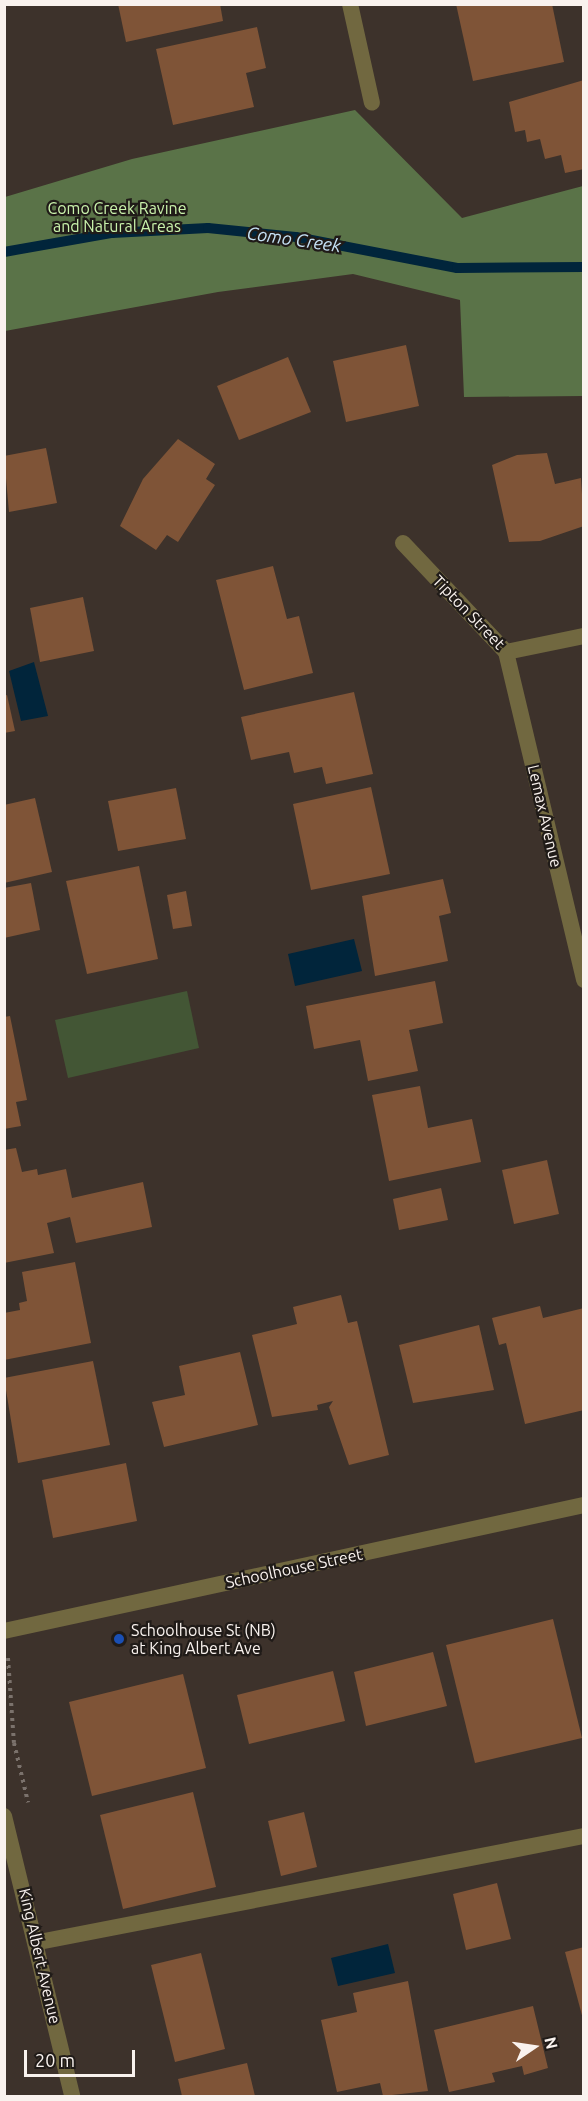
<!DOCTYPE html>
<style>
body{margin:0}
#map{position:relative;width:588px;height:2101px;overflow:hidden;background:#3d322b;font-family:Ubuntu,sans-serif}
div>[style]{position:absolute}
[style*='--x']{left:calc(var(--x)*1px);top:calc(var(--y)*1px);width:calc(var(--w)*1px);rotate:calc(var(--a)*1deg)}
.green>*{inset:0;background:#435635}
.forest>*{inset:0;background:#5a7348}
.water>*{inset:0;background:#01253b}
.stream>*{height:10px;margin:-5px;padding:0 5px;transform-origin:5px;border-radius:5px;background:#01253b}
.building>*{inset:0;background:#7f5437}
.path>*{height:4px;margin-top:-2px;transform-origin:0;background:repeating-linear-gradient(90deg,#7b726c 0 3px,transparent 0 7.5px)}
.service>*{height:16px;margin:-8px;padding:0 8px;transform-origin:8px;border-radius:8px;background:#716840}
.minor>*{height:16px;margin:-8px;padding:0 8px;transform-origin:8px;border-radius:8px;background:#716840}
.tertiary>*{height:16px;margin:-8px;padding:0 8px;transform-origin:8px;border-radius:8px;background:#716840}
.dots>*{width:16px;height:16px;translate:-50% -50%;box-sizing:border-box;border:3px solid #201b18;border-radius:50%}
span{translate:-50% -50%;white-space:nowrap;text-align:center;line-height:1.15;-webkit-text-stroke:4.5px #201b18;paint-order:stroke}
.park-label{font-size:16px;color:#caf3ac}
.street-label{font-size:16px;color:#f9f2ee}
.poi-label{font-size:16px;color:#f9f2ee}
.left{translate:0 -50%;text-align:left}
.water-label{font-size:18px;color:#c5e1f5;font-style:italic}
.frame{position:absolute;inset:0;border:6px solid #f9f2ee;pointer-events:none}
.north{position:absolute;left:504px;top:2017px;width:60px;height:60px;-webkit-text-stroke:4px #201b18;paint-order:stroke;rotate:77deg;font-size:16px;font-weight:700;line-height:24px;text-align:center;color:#f9f2ee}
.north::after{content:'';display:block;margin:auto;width:21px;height:27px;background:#f9f2ee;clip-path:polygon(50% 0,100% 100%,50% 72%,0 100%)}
.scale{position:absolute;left:24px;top:2050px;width:111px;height:27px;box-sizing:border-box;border:3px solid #f9f2ee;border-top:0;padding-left:8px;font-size:18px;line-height:21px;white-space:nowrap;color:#f9f2ee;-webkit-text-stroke:4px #201b18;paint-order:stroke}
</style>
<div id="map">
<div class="green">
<div style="clip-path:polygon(187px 991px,199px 1048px,68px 1078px,55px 1020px)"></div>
</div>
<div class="forest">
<div style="clip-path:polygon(355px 110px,462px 218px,583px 186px,583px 396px,464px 397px,460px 300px,353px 274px,218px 292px,5px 331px,5px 197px,132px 159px)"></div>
</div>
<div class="water">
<div style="clip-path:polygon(34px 662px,48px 716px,21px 721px,9px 671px)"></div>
<div style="clip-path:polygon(354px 939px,362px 971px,295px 986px,288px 954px)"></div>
<div style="clip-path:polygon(388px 1944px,395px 1973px,338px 1986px,331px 1958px)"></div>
</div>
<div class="stream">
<div style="--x:4;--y:252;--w:110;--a:-10"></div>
<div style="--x:112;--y:233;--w:96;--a:-3"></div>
<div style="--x:208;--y:228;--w:88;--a:5.8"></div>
<div style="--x:296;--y:237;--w:164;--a:10.9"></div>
<div style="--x:457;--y:268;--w:127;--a:-0.5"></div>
</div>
<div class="building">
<div style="clip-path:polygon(118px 4px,220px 4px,223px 21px,126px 42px)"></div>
<div style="clip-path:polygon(456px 4px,552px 4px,564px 62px,473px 81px)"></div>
<div style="clip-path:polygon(257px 27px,266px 68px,246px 73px,254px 107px,173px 125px,156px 49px)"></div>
<div style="clip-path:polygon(584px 80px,584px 169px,565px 173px,561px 155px,545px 159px,540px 139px,527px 142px,525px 130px,515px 132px,509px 102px)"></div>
<div style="clip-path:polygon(406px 345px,419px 406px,346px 422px,333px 361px)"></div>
<div style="clip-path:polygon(288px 357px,311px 412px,239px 440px,217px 386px)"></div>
<div style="clip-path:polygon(178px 439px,215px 464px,206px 479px,215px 485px,178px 542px,167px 535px,156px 550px,120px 526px,143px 479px)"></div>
<div style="clip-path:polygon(46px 448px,57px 503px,9px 512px,4px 456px)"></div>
<div style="clip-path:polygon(547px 453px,555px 484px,581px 478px,584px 526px,540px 541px,509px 542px,492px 465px,517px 455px)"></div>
<div style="clip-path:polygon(273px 566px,287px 619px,299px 616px,313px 673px,244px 690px,216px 580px)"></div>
<div style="clip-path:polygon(83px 597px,94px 651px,40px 662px,30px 608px)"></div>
<div style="clip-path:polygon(354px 692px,373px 774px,326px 784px,322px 767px,294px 773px,289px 752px,251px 760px,241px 717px)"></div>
<div style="clip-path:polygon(7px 695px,15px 731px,4px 733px,4px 696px)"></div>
<div style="clip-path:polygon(371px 787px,390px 874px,311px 890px,293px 804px)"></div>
<div style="clip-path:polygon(176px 788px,186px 839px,118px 851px,108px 801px)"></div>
<div style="clip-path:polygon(35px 798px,52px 872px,4px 883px,4px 805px)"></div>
<div style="clip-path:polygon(139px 866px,158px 959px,87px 974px,66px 881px)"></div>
<div style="clip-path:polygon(443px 879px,451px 913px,439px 916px,448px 961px,375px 976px,362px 896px)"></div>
<div style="clip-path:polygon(31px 883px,40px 930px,4px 938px,4px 888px)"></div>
<div style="clip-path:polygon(186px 891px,192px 926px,173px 929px,167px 895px)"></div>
<div style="clip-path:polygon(435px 981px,443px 1023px,409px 1030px,418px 1071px,368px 1081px,360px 1040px,314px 1049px,306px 1006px)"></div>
<div style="clip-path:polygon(10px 1016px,27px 1100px,16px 1102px,21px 1126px,4px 1129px,4px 1017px)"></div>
<div style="clip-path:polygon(420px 1086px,428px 1128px,472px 1119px,481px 1162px,389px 1181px,372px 1095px)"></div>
<div style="clip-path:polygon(16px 1148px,22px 1172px,37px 1169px,38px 1175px,66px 1169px,72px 1198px,143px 1182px,152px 1227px,76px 1243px,70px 1217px,47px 1223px,54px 1253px,4px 1263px,4px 1150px)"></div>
<div style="clip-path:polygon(547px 1160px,559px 1214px,514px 1224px,502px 1170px)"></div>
<div style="clip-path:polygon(441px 1188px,448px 1220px,399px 1230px,393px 1199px)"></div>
<div style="clip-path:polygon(75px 1262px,91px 1343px,4px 1360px,4px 1313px,20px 1310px,19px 1303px,27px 1301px,22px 1272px)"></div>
<div style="clip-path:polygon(341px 1295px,348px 1323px,357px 1321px,389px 1455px,349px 1465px,329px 1407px,333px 1401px,317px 1405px,318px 1410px,272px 1417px,252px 1335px,297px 1324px,293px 1307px)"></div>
<div style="clip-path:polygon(540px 1306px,543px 1318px,584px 1308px,584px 1410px,525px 1424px,506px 1343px,499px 1345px,492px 1318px)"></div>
<div style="clip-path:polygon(479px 1325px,494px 1390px,413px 1403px,399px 1345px)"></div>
<div style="clip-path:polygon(240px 1352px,258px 1425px,164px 1447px,152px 1402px,185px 1395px,179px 1366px)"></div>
<div style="clip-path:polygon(93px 1361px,110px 1445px,18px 1463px,4px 1378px)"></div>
<div style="clip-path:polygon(126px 1463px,137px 1521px,53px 1538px,42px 1480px)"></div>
<div style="clip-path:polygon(553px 1619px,582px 1738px,475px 1763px,446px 1645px)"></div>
<div style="clip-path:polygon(433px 1652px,447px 1706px,366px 1726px,354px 1672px)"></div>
<div style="clip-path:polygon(333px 1671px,345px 1721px,249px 1744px,237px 1695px)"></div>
<div style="clip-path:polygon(183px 1674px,206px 1768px,92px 1796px,69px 1702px)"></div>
<div style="clip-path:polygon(193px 1792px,216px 1887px,123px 1909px,100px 1815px)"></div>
<div style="clip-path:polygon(304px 1812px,317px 1867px,281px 1876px,268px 1821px)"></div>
<div style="clip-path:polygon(497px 1883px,511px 1939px,466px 1950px,453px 1894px)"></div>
<div style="clip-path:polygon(584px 1947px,584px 2019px,583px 2019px,565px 1952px)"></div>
<div style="clip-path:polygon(201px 1953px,225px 2049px,175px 2062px,151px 1965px)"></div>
<div style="clip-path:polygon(408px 1981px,428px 2091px,383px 2096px,380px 2083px,337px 2092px,321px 2020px,357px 2012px,353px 1993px)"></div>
<div style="clip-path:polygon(533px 2006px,548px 2068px,524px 2075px,522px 2066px,492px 2073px,495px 2082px,449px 2092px,434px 2030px)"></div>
<div style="clip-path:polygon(247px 2063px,255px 2096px,182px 2096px,178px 2079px)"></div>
</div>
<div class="path">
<div style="--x:8;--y:1658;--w:85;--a:86"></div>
<div style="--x:14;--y:1743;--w:61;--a:76.7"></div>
</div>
<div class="service">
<div style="--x:39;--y:1942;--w:555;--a:-11.01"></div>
</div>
<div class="minor">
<div style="--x:350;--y:4;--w:101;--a:77.5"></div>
<div style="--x:403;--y:543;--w:150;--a:46.6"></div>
<div style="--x:506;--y:652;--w:80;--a:-11.6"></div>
<div style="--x:506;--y:652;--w:337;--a:76.6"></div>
<div style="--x:4;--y:1816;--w:288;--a:76.3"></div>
</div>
<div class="tertiary">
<div style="--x:4;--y:1631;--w:594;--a:-12.26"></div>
</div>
<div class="dots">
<div style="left:119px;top:1639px;background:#1a4fb4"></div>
</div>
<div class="park-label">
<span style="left:117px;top:217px">Como Creek Ravine<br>and Natural Areas</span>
</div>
<div class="street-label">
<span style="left:469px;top:612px;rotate:46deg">Tipton Street</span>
<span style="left:545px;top:816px;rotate:77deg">Lemax Avenue</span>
<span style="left:294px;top:1568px;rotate:-12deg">Schoolhouse Street</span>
<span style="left:40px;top:1956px;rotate:77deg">King Albert Avenue</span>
</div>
<div class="poi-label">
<span class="left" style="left:131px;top:1639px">Schoolhouse St (NB)<br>at King Albert Ave</span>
</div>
<div class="water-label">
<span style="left:294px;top:239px;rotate:8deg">Como Creek</span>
</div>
<div class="frame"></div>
<div class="north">N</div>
<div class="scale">20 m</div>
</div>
